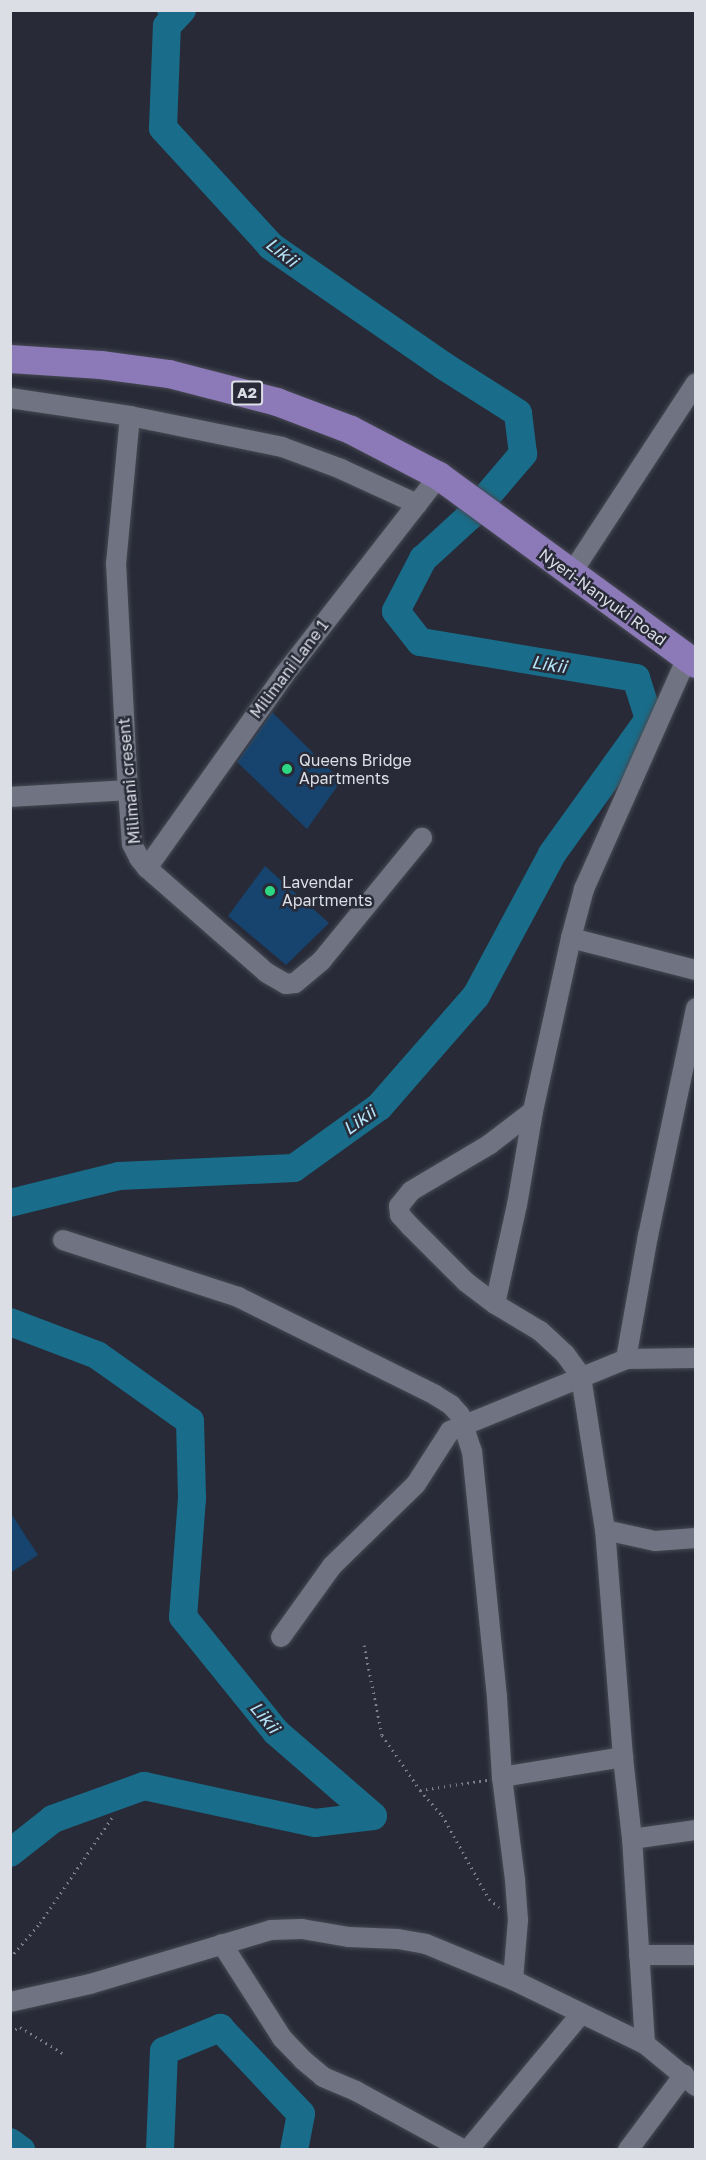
<!DOCTYPE html>
<style>
body{margin:0}
#map{position:relative;width:706px;height:2160px;overflow:hidden;background:#282b37;font-family:"Golos Text",sans-serif}
div>[style]{position:absolute}
[style*='--x']{left:calc(var(--x)*1px);top:calc(var(--y)*1px);width:calc(var(--w)*1px);rotate:calc(var(--a)*1deg)}
.stream>*{height:4.5px;margin:-2.25px;padding:0 2.25px;transform-origin:2.25px;border-radius:2.25px;background:#196d8a}
.river>*{height:28px;margin:-14px;padding:0 14px;transform-origin:14px;border-radius:14px;background:#196d8a}
.building>*{inset:0;background:#16446e}
.path>*{height:3px;margin-top:-1.5px;transform-origin:0;background:repeating-linear-gradient(90deg,#7b7e88 0 1.5px,transparent 0 6px)}
.roads{filter:drop-shadow(0 0 2px #464952) drop-shadow(0 0 2px #464952)}
.minor>*{height:20px;margin:-10px;padding:0 10px;transform-origin:10px;border-radius:10px;background:#707482}
.highway>*{height:28px;margin:-14px;padding:0 14px;transform-origin:14px;border-radius:14px;background:#8c79b8}
.dots>*{width:16px;height:16px;translate:-50% -50%;box-sizing:border-box;border:3px solid #282b37;border-radius:50%}
span{translate:-50% -50%;white-space:nowrap;text-align:center;line-height:1.15;-webkit-text-stroke:5px #282b37;paint-order:stroke}
.shield-label span{padding:2px 4px;background:#282b37;border:2px solid;border-radius:4px;-webkit-text-stroke-width:0}
.shield-label{font-size:15px;color:#dcdee6;font-weight:700}
.street-label{font-size:16px;color:#dcdee6}
.poi-label{font-size:16px;color:#dcdee6}
.left{translate:0 -50%;text-align:left}
.water-label{font-size:18px;color:#b5e4f8;font-style:italic}
.frame{position:absolute;inset:0;border:12px solid #dcdee6;pointer-events:none}
</style>
<div id="map">
<div class="stream">
<div style="--x:159;--y:10;--w:18;--a:63"></div>
</div>
<div class="river">
<div style="--x:10;--y:1203;--w:112;--a:-13.9"></div>
<div style="--x:119;--y:1176;--w:175;--a:-2.6"></div>
<div style="--x:294;--y:1168;--w:105;--a:-35.7"></div>
<div style="--x:379;--y:1107;--w:147;--a:-48.9"></div>
<div style="--x:476;--y:996;--w:161;--a:-61.8"></div>
<div style="--x:552;--y:854;--w:166;--a:-54.3"></div>
<div style="--x:649;--y:719;--w:43;--a:-107.6"></div>
<div style="--x:636;--y:678;--w:219;--a:-170.5"></div>
<div style="--x:420;--y:642;--w:39;--a:-128"></div>
<div style="--x:396;--y:611;--w:59;--a:-62.6"></div>
<div style="--x:423;--y:559;--w:64;--a:-42.5"></div>
<div style="--x:470;--y:516;--w:82;--a:-49.5"></div>
<div style="--x:523;--y:454;--w:41;--a:-97"></div>
<div style="--x:518;--y:413;--w:88;--a:-147.6"></div>
<div style="--x:444;--y:366;--w:211;--a:-145.3"></div>
<div style="--x:271;--y:246;--w:160;--a:-132.5"></div>
<div style="--x:163;--y:128;--w:102;--a:-87.8"></div>
<div style="--x:167;--y:26;--w:22;--a:-47"></div>
<div style="--x:10;--y:1322;--w:93;--a:20.8"></div>
<div style="--x:97;--y:1355;--w:114;--a:35.4"></div>
<div style="--x:190;--y:1421;--w:77;--a:88.5"></div>
<div style="--x:192;--y:1498;--w:119;--a:94.3"></div>
<div style="--x:183;--y:1617;--w:148;--a:51"></div>
<div style="--x:276;--y:1732;--w:128;--a:40.9"></div>
<div style="--x:373;--y:1816;--w:58;--a:173.1"></div>
<div style="--x:315;--y:1823;--w:175;--a:-167.8"></div>
<div style="--x:144;--y:1786;--w:97;--a:160.1"></div>
<div style="--x:53;--y:1819;--w:55;--a:141.7"></div>
<div style="--x:10;--y:2142;--w:14;--a:36"></div>
<div style="--x:160;--y:2150;--w:99;--a:-87.7"></div>
<div style="--x:164;--y:2051;--w:61;--a:-22.3"></div>
<div style="--x:220;--y:2028;--w:118;--a:46.7"></div>
<div style="--x:301;--y:2114;--w:37;--a:101"></div>
</div>
<div class="building">
<div style="clip-path:polygon(272px 712px,341px 781px,307px 829px,237px 762px)"></div>
<div style="clip-path:polygon(265px 866px,329px 923px,286px 965px,228px 916px)"></div>
<div style="clip-path:polygon(10px 1512px,38px 1555px,10px 1573px)"></div>
</div>
<div class="path">
<div style="--x:364;--y:1645;--w:92;--a:78.7"></div>
<div style="--x:382;--y:1735;--w:67;--a:55.4"></div>
<div style="--x:420;--y:1790;--w:33;--a:49"></div>
<div style="--x:442;--y:1815;--w:96;--a:60.8"></div>
<div style="--x:489;--y:1899;--w:13;--a:39"></div>
<div style="--x:420;--y:1790;--w:68;--a:-8.5"></div>
<div style="--x:10;--y:1958;--w:46;--a:-49.4"></div>
<div style="--x:40;--y:1923;--w:131;--a:-55.6"></div>
<div style="--x:10;--y:2032;--w:11;--a:-27"></div>
<div style="--x:20;--y:2027;--w:52;--a:31.5"></div>
</div>
<div class="roads">
<div class="minor">
<div style="--x:10;--y:398;--w:121;--a:8.5"></div>
<div style="--x:130;--y:416;--w:155;--a:11.5"></div>
<div style="--x:282;--y:447;--w:63;--a:20.4"></div>
<div style="--x:341;--y:469;--w:84;--a:24.7"></div>
<div style="--x:130;--y:416;--w:148;--a:95.4"></div>
<div style="--x:116;--y:563;--w:227;--a:87"></div>
<div style="--x:128;--y:790;--w:54;--a:85.8"></div>
<div style="--x:132;--y:844;--w:16;--a:63"></div>
<div style="--x:139;--y:858;--w:13;--a:51"></div>
<div style="--x:147;--y:868;--w:159;--a:41.2"></div>
<div style="--x:267;--y:973;--w:22;--a:30"></div>
<div style="--x:286;--y:984;--w:9;--a:-6"></div>
<div style="--x:295;--y:983;--w:35;--a:-40"></div>
<div style="--x:322;--y:960;--w:158;--a:-50.7"></div>
<div style="--x:571;--y:574;--w:228;--a:-56.8"></div>
<div style="--x:10;--y:797;--w:118;--a:-3.4"></div>
<div style="--x:147;--y:868;--w:237;--a:-54.6"></div>
<div style="--x:284;--y:675;--w:252;--a:-52.1"></div>
<div style="--x:571;--y:938;--w:129;--a:14.4"></div>
<div style="--x:63;--y:1240;--w:184;--a:18"></div>
<div style="--x:238;--y:1297;--w:220;--a:26.4"></div>
<div style="--x:435;--y:1395;--w:19;--a:32"></div>
<div style="--x:451;--y:1405;--w:13;--a:48"></div>
<div style="--x:460;--y:1415;--w:38;--a:72"></div>
<div style="--x:472;--y:1451;--w:248;--a:84.2"></div>
<div style="--x:497;--y:1698;--w:79;--a:86.4"></div>
<div style="--x:502;--y:1777;--w:104;--a:82.8"></div>
<div style="--x:515;--y:1880;--w:40;--a:85.7"></div>
<div style="--x:518;--y:1920;--w:60;--a:94.8"></div>
<div style="--x:495;--y:1304;--w:101;--a:-77.5"></div>
<div style="--x:517;--y:1205;--w:95;--a:-80.3"></div>
<div style="--x:626;--y:1359;--w:125;--a:-79.9"></div>
<div style="--x:648;--y:1236;--w:233;--a:-78.1"></div>
<div style="--x:605;--y:1530;--w:51;--a:12.4"></div>
<div style="--x:655;--y:1541;--w:41;--a:-4.2"></div>
<div style="--x:281;--y:1637;--w:87;--a:-54.3"></div>
<div style="--x:332;--y:1566;--w:117;--a:-44.3"></div>
<div style="--x:416;--y:1484;--w:63;--a:-57.3"></div>
<div style="--x:450;--y:1431;--w:190;--a:-22.2"></div>
<div style="--x:626;--y:1359;--w:70;--a:-0.8"></div>
<div style="--x:502;--y:1777;--w:123;--a:-9.4"></div>
<div style="--x:632;--y:1839;--w:65;--a:-8"></div>
<div style="--x:222;--y:1944;--w:112;--a:57.4"></div>
<div style="--x:282;--y:2038;--w:30;--a:46"></div>
<div style="--x:303;--y:2060;--w:26;--a:40"></div>
<div style="--x:323;--y:2077;--w:36;--a:23"></div>
<div style="--x:356;--y:2091;--w:123;--a:28.6"></div>
<div style="--x:639;--y:1955;--w:57;--a:0"></div>
<div style="--x:10;--y:2002;--w:82;--a:-12.7"></div>
<div style="--x:90;--y:1984;--w:189;--a:-16.6"></div>
<div style="--x:271;--y:1930;--w:31;--a:-2"></div>
<div style="--x:302;--y:1929;--w:48;--a:9.7"></div>
<div style="--x:349;--y:1937;--w:49;--a:2.3"></div>
<div style="--x:398;--y:1939;--w:28;--a:10"></div>
<div style="--x:426;--y:1944;--w:94;--a:22.5"></div>
<div style="--x:513;--y:1980;--w:147;--a:25.9"></div>
<div style="--x:645;--y:2044;--w:66;--a:39.5"></div>
<div style="--x:645;--y:2044;--w:205;--a:-93.6"></div>
<div style="--x:632;--y:1839;--w:82;--a:-96.3"></div>
<div style="--x:623;--y:1757;--w:228;--a:-94.5"></div>
<div style="--x:605;--y:1530;--w:156;--a:-98.9"></div>
<div style="--x:581;--y:1376;--w:27;--a:-126"></div>
<div style="--x:565;--y:1354;--w:34;--a:-137"></div>
<div style="--x:540;--y:1331;--w:52;--a:-149"></div>
<div style="--x:495;--y:1304;--w:36;--a:-143"></div>
<div style="--x:466;--y:1282;--w:79;--a:-135"></div>
<div style="--x:410;--y:1226;--w:15;--a:-132"></div>
<div style="--x:400;--y:1215;--w:9;--a:-96"></div>
<div style="--x:399;--y:1206;--w:19;--a:-51"></div>
<div style="--x:411;--y:1191;--w:92;--a:-30.7"></div>
<div style="--x:490;--y:1144;--w:54;--a:-37.5"></div>
<div style="--x:533;--y:1111;--w:177;--a:-77.6"></div>
<div style="--x:571;--y:938;--w:51;--a:-75.1"></div>
<div style="--x:584;--y:889;--w:253;--a:-66"></div>
<div style="--x:468;--y:2150;--w:175;--a:-50.3"></div>
<div style="--x:628;--y:2150;--w:94;--a:-53.3"></div>
</div>
<div class="highway">
<div style="--x:10;--y:359;--w:91;--a:3.8"></div>
<div style="--x:101;--y:365;--w:69;--a:7.5"></div>
<div style="--x:169;--y:374;--w:112;--a:14.5"></div>
<div style="--x:277;--y:402;--w:79;--a:20.7"></div>
<div style="--x:351;--y:430;--w:99;--a:27.6"></div>
<div style="--x:439;--y:476;--w:318;--a:36.2"></div>
</div>
</div>
<div class="dots">
<div style="left:287px;top:769px;background:#2ed883"></div>
<div style="left:270px;top:891px;background:#2ed883"></div>
</div>
<div class="shield-label">
<span style="left:247px;top:393px">A2</span>
</div>
<div class="street-label">
<span style="left:603px;top:597px;rotate:36deg">Nyeri-Nanyuki Road</span>
<span style="left:289px;top:669px;rotate:-53deg">Milimani Lane 1</span>
<span style="left:129px;top:781px;rotate:-95deg">Milimani cresent</span>
</div>
<div class="poi-label">
<span class="left" style="left:299px;top:769px">Queens Bridge<br>Apartments</span>
<span class="left" style="left:282px;top:891px">Lavendar<br>Apartments</span>
</div>
<div class="water-label">
<span style="left:282px;top:252px;rotate:38deg">Likii</span>
<span style="left:549px;top:664px;rotate:9deg">Likii</span>
<span style="left:359px;top:1120px;rotate:-36deg">Likii</span>
<span style="left:265px;top:1717px;rotate:50deg">Likii</span>
</div>
<div class="frame"></div>
</div>
